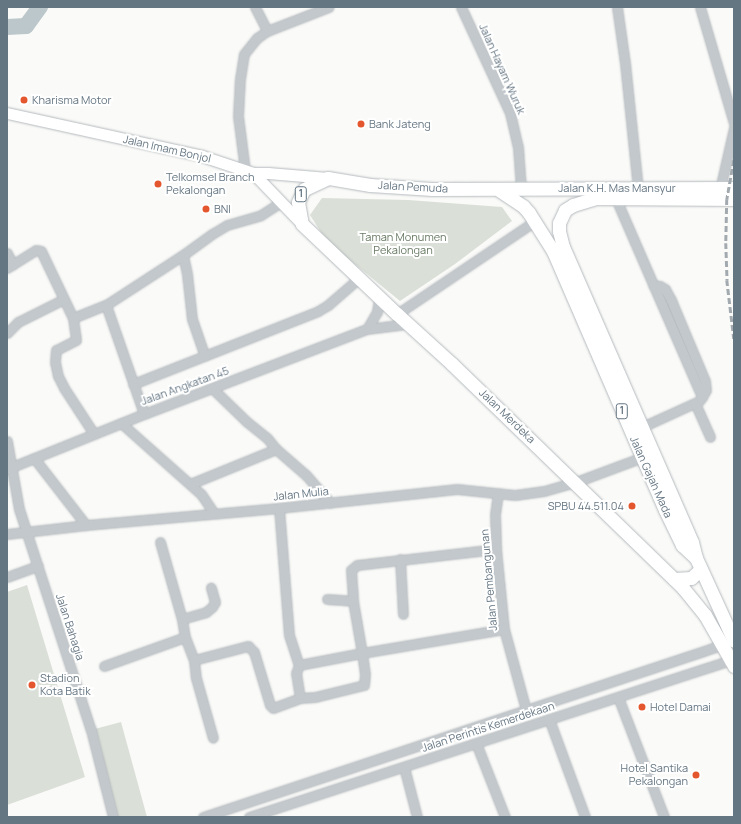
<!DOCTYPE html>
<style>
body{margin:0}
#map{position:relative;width:741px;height:824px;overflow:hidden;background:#fafaf8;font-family:Manrope,sans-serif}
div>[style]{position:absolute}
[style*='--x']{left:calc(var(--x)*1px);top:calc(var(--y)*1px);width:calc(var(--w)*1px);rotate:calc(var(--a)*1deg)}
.green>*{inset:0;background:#dadfd7}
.river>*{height:16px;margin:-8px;padding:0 8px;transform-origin:8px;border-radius:8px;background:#bbc7cb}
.roads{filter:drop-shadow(0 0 1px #b5babe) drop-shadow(0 0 1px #b5babe)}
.minor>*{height:9px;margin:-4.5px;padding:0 4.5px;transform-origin:4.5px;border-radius:4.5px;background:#c3c8cc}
.major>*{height:11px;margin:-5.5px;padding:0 5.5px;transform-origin:5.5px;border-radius:5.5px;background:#fff}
.highway>*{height:13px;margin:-6.5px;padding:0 6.5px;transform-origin:6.5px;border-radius:6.5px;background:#fff}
.rail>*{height:2.5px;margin-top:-1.25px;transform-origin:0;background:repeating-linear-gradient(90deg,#a2aab0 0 6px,transparent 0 9px)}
.dots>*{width:11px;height:11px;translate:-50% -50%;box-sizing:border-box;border:2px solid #fff;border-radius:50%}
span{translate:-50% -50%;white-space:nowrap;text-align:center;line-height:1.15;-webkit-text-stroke:4px #fff;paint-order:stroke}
.shield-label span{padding:1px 3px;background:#fff;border:1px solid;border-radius:3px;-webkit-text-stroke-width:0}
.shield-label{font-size:10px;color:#657683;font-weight:700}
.street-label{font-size:11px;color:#657683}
.poi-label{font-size:11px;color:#657683}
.left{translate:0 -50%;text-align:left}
.right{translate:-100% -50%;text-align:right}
.park-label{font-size:11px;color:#687a64}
.frame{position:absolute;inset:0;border:8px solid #657683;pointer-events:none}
</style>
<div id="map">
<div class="green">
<div style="clip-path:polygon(322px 198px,408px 200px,502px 207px,512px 221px,455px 264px,400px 301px,345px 256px,322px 234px,310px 215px)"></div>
<div style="clip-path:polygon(27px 585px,85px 777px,7px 805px,7px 592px)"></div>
<div style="clip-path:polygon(121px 722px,147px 817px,113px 817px,91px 730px)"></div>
</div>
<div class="river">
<div style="--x:7;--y:27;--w:19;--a:-3"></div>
<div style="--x:26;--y:26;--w:24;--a:-54"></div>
</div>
<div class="roads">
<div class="minor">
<div style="--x:255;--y:7;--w:27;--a:63"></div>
<div style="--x:461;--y:7;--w:117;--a:65.2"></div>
<div style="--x:510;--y:113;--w:35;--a:77"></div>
<div style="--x:518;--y:147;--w:42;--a:85.9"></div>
<div style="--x:617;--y:7;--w:57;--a:81.9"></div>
<div style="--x:625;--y:63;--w:126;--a:84.1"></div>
<div style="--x:700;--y:7;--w:121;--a:73.7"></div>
<div style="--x:245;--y:170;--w:54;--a:-97.4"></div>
<div style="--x:238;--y:116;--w:37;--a:-87"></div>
<div style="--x:240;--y:79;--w:25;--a:-81"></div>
<div style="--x:244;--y:54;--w:21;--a:-51"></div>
<div style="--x:257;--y:38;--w:12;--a:-35"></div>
<div style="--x:267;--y:31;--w:66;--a:-21.2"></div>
<div style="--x:720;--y:189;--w:63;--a:-77.1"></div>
<div style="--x:616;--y:199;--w:216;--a:66.5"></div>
<div style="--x:702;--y:397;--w:5;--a:127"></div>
<div style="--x:699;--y:401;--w:63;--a:155.5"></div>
<div style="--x:7;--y:253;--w:13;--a:63"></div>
<div style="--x:183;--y:255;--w:19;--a:78"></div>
<div style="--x:187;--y:274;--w:45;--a:83.7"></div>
<div style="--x:192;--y:319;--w:39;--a:71"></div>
<div style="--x:7;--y:268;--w:34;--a:-32"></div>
<div style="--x:36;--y:250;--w:5;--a:11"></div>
<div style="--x:41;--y:251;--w:74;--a:64.5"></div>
<div style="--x:73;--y:318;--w:35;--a:-22"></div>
<div style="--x:106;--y:305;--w:92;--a:-33"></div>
<div style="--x:183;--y:255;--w:36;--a:-36"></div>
<div style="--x:212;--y:234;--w:17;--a:-31"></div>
<div style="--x:227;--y:225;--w:35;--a:-16"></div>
<div style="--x:261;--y:215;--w:24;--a:-33"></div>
<div style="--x:653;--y:285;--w:7;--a:8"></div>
<div style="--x:660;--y:286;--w:6;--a:31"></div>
<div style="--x:665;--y:289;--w:13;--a:61"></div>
<div style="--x:671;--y:300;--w:88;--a:67.2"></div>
<div style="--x:705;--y:381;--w:9;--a:84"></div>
<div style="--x:706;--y:390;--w:8;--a:120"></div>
<div style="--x:106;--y:305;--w:115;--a:70.8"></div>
<div style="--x:397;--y:314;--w:166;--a:-34"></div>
<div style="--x:73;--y:318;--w:22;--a:82"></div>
<div style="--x:76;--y:340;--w:22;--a:153"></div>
<div style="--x:56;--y:350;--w:12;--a:95"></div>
<div style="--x:55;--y:362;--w:14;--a:78"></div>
<div style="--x:58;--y:376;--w:13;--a:63"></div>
<div style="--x:64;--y:388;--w:55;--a:56.9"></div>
<div style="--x:367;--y:329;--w:20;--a:-60"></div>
<div style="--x:377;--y:312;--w:15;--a:-82"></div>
<div style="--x:7;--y:333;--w:16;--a:-45"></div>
<div style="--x:18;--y:322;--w:51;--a:-26.6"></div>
<div style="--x:133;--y:384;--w:199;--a:-21.5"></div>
<div style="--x:318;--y:311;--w:12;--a:-31"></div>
<div style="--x:328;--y:305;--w:41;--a:-41.1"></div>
<div style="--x:695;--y:403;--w:37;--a:66"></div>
<div style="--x:121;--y:423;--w:107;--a:41.6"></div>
<div style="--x:201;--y:494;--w:23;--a:56"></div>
<div style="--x:7;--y:441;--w:69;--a:80"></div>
<div style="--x:19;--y:509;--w:232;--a:72"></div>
<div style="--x:91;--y:730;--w:90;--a:75.8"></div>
<div style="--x:276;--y:449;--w:40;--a:41"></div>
<div style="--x:306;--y:475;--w:37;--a:49"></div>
<div style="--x:34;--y:458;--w:85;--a:52.2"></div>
<div style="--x:7;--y:469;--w:148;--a:-21.9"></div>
<div style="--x:144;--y:414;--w:239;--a:-20.9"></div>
<div style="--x:367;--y:329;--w:40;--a:-7.1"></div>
<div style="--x:190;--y:484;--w:93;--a:-22.1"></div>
<div style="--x:276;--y:449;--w:14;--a:-129"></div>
<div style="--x:267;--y:438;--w:26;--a:-141"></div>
<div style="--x:247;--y:422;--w:47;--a:-135.9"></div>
<div style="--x:498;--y:493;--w:22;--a:98"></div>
<div style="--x:495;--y:515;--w:34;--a:88"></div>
<div style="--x:496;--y:549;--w:80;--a:84.3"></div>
<div style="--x:504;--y:629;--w:84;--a:74.8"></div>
<div style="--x:279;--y:508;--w:127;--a:85.5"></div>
<div style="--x:289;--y:635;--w:32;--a:72"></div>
<div style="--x:7;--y:534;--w:80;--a:-6.5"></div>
<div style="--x:86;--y:525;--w:194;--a:-5"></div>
<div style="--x:279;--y:508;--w:179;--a:-6.1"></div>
<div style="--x:457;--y:489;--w:58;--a:5.9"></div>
<div style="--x:515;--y:495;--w:29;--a:-8"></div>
<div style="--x:544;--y:491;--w:33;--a:-16"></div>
<div style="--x:576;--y:482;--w:72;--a:-20.5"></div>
<div style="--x:160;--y:542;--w:80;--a:74.1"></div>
<div style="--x:182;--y:619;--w:18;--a:81"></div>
<div style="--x:185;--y:637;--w:25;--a:69"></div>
<div style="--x:194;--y:660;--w:56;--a:-14.5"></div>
<div style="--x:248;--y:646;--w:8;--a:45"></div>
<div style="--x:254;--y:652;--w:55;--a:73.2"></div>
<div style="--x:270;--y:705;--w:4;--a:45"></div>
<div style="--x:273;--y:708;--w:29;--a:-20"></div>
<div style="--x:300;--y:698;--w:25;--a:-99"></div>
<div style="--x:296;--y:673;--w:9;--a:-69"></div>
<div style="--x:299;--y:665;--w:64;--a:-10.8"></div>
<div style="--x:362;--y:653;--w:21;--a:82"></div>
<div style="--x:365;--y:674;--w:11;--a:95"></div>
<div style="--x:364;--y:685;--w:50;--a:166.2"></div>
<div style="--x:315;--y:697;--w:15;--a:176"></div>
<div style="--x:496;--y:549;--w:140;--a:173.4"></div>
<div style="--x:357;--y:565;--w:8;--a:140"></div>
<div style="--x:351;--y:570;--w:31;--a:86"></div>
<div style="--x:353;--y:601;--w:53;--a:80.2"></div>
<div style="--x:362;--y:653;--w:144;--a:-9.6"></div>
<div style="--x:400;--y:559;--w:55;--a:86.9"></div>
<div style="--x:7;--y:577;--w:33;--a:-20"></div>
<div style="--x:327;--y:599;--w:26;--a:4"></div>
<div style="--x:182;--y:619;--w:25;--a:-16"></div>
<div style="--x:206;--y:612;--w:8;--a:-40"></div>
<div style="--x:212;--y:607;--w:6;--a:-59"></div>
<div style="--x:215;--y:602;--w:15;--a:-106"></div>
<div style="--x:194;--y:660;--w:18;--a:84"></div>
<div style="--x:196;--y:678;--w:62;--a:74.2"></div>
<div style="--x:104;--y:666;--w:86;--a:-19.7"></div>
<div style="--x:618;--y:697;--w:129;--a:69"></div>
<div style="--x:549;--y:719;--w:104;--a:69.8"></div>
<div style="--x:476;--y:743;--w:79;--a:68.6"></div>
<div style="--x:404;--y:767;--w:52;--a:75.4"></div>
<div style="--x:203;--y:817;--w:553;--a:-18.34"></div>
<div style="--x:249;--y:817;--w:510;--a:-18.04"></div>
</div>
<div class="major">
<div style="--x:7;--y:113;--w:200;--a:12.4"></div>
<div style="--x:202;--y:156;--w:54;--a:18.4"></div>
<div style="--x:253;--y:173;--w:15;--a:0"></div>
<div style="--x:268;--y:173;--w:60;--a:4.8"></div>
<div style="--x:253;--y:173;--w:71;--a:46.1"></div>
</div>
<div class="highway">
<div style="--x:734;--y:188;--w:302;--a:179.8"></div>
<div style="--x:432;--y:189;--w:62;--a:-176.3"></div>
<div style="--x:370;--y:185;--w:43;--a:-170.5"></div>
<div style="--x:328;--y:178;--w:26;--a:155"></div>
<div style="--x:304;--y:189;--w:14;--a:115"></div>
<div style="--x:298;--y:202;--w:22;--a:80"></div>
<div style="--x:302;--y:224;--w:131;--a:43.5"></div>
<div style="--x:397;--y:314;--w:74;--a:42.3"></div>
<div style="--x:452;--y:364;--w:322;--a:44.1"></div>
<div style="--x:683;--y:588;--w:35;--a:51"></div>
<div style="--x:705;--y:615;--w:59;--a:60.4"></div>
<div style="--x:499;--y:190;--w:29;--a:34"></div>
<div style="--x:523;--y:206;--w:9;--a:49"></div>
<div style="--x:529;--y:213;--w:45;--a:57.7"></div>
<div style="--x:553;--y:251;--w:282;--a:66.6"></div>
<div style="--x:665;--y:510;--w:39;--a:64"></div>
<div style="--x:682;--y:545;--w:19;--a:43"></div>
<div style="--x:696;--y:558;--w:91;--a:65.4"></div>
<div style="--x:696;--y:558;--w:16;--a:-104"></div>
<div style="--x:692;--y:542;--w:322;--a:-113.6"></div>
<div style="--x:563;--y:247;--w:16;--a:-104"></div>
<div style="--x:559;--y:231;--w:8;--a:-90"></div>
<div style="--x:559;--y:223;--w:14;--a:-65"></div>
<div style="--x:565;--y:210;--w:9;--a:-32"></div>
<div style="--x:573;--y:205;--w:24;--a:-17"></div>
<div style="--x:596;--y:198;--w:138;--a:0.4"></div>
<div style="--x:674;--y:579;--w:17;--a:-3"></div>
<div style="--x:691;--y:578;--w:13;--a:-42"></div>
</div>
</div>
<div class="rail">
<div style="--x:734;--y:160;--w:40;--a:100"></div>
<div style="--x:727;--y:199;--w:44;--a:91.3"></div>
<div style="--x:726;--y:243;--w:37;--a:88"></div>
<div style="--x:727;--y:280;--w:59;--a:83.2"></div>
</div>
<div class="dots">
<div style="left:24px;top:100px;background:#e4572e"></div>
<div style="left:361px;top:124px;background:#e4572e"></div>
<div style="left:158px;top:184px;background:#e4572e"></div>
<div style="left:206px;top:209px;background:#e4572e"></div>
<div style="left:632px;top:506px;background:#e4572e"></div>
<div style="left:32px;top:685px;background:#e4572e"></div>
<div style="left:642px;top:707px;background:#e4572e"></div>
<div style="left:696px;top:775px;background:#e4572e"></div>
</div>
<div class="shield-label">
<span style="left:301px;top:194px">1</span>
<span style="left:622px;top:411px">1</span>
</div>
<div class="street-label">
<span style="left:502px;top:69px;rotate:66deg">Jalan Hayam Wuruk</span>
<span style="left:167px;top:149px;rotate:13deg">Jalan Imam Bonjol</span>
<span style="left:413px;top:187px;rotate:3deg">Jalan Pemuda</span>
<span style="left:617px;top:188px">Jalan K.H. Mas Mansyur</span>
<span style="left:185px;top:386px;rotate:-20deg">Jalan Angkatan 45</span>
<span style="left:507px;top:416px;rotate:44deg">Jalan Merdeka</span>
<span style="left:651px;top:477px;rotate:66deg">Jalan Gajah Mada</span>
<span style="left:301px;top:494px;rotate:-6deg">Jalan Mulia</span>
<span style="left:489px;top:580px;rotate:-95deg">Jalan Pembangunan</span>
<span style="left:70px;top:627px;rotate:72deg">Jalan Bahagia</span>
<span style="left:488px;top:727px;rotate:-18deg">Jalan Perintis Kemerdekaan</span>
</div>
<div class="poi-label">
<span class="left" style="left:32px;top:100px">Kharisma Motor</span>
<span class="left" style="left:369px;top:124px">Bank Jateng</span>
<span class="left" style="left:166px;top:184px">Telkomsel Branch<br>Pekalongan</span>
<span class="left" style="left:214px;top:209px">BNI</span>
<span class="right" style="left:624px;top:506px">SPBU 44.511.04</span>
<span class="left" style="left:40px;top:685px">Stadion<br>Kota Batik</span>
<span class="left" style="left:650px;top:707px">Hotel Damai</span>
<span class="right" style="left:688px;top:775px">Hotel Santika<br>Pekalongan</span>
</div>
<div class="park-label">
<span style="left:403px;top:244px">Taman Monumen<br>Pekalongan</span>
</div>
<div class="frame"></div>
</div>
